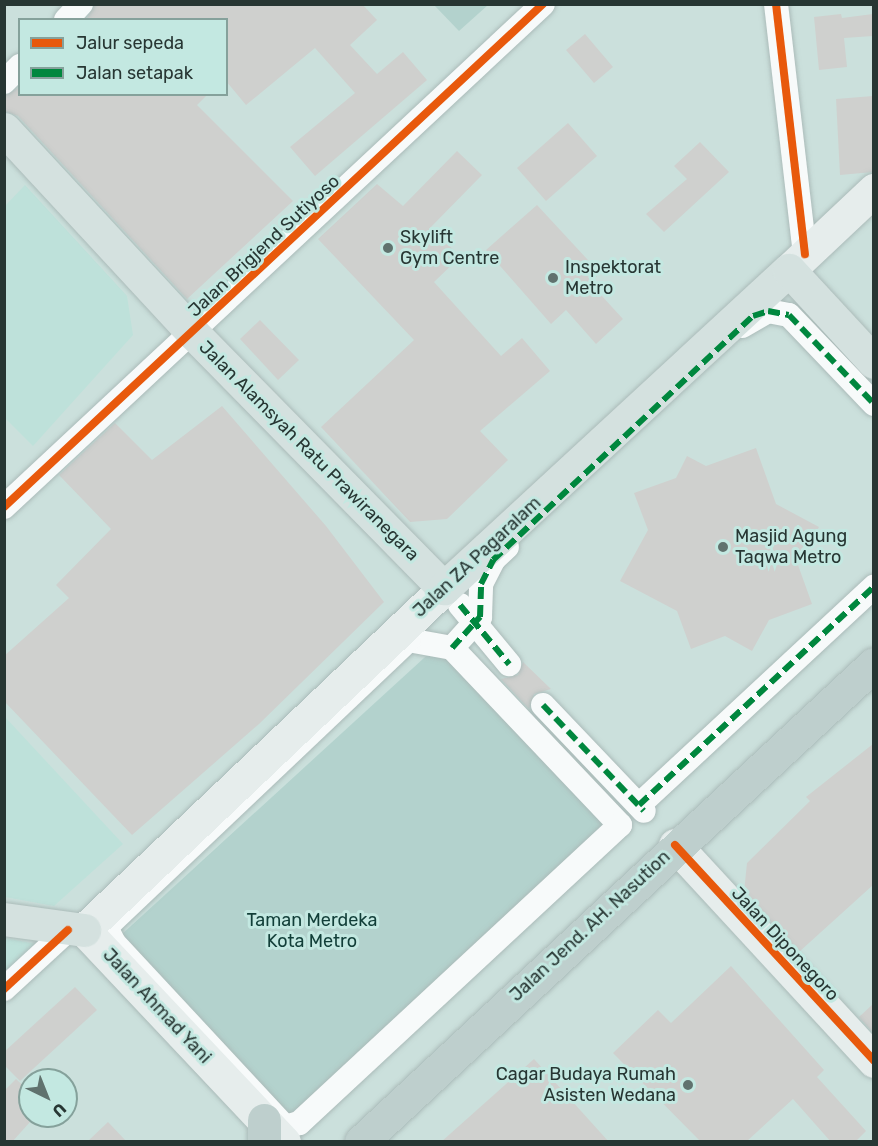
<!DOCTYPE html>
<style>
body{margin:0}
#map{position:relative;width:878px;height:1146px;overflow:hidden;background:#cbe0dc;font-family:Rubik,sans-serif}
div>[style]{position:absolute}
[style*='--x']{left:calc(var(--x)*1px);top:calc(var(--y)*1px);width:calc(var(--w)*1px);rotate:calc(var(--a)*1deg)}
.built>*{inset:0;background:#bee1da}
.green>*{inset:0;background:#b3d2cd}
.building>*{inset:0;background:#cfd0ce}
.roads{filter:drop-shadow(0 0 2px #abbbb9) drop-shadow(0 0 2px #abbbb9)}
.street>*{height:24px;margin:-12px;padding:0 12px;transform-origin:12px;border-radius:12px;background:#f7fafa}
.secondary>*{height:33px;margin:-16.5px;padding:0 16.5px;transform-origin:16.5px;border-radius:16.5px;background:#e6edec}
.primary>*{height:33px;margin:-16.5px;padding:0 16.5px;transform-origin:16.5px;border-radius:16.5px;background:#d4e1df}
.highway>*{height:33px;margin:-16.5px;padding:0 16.5px;transform-origin:16.5px;border-radius:16.5px;background:#becfcd}
.quiet>*{height:6px;margin-top:-3px;transform-origin:0;background:repeating-linear-gradient(90deg,#00873e 0 12px,transparent 0 18px)}
.cycleway>*{height:8px;margin:-4px;padding:0 4px;transform-origin:4px;border-radius:4px;background:#e8590c}
.dots>*{width:16px;height:16px;translate:-50% -50%;box-sizing:border-box;border:3px solid #c3e8e1;border-radius:50%}
span{translate:-50% -50%;white-space:nowrap;text-align:center;line-height:1.15;-webkit-text-stroke:6px #c3e8e1;paint-order:stroke}
.poi-label{font-size:18px;color:#273633}
.left{translate:0 -50%;text-align:left}
.right{translate:-100% -50%;text-align:right}
.street-label{font-size:18px;color:#273633}
.park-label{font-size:18px;color:#113e38}
.frame{position:absolute;inset:0;border:6px solid #273633;pointer-events:none}
.legend{position:absolute;left:18px;top:18px;width:210px;height:78px;box-sizing:border-box;background:#c3e8e1;border:2px solid #85a19b;margin:0;padding:8px 10px;list-style:none;font-size:18px;color:#273633}
.legend li{display:flex;align-items:center;gap:12px;height:30px}
.legend b{width:30px;border:2px solid #85a19b}
.north{position:absolute;left:18px;top:1068px;width:60px;height:60px;box-sizing:border-box;background:#c3e8e1;border:2px solid #85a19b;border-radius:50%;rotate:137deg;font-size:16px;font-weight:700;line-height:24px;text-align:center;color:#273633}
.north::after{content:'';display:block;margin:auto;width:21px;height:27px;background:#60726e;clip-path:polygon(50% 0,100% 100%,50% 72%,0 100%)}
</style>
<div id="map">
<div class="built">
<div style="clip-path:polygon(25px 185px,127px 296px,133px 335px,33px 446px,4px 417px,5px 206px)"></div>
<div style="clip-path:polygon(5px 717px,123px 844px,54px 906px,5px 897px)"></div>
<div style="clip-path:polygon(5px 938px,36px 944px,5px 974px)"></div>
</div>
<div class="green">
<div style="clip-path:polygon(434px 5px,488px 5px,459px 31px)"></div>
<div style="clip-path:polygon(436px 647px,607px 827px,291px 1122px,120px 936px)"></div>
</div>
<div class="building">
<div style="clip-path:polygon(95px 4px,362px 4px,377px 20px,350px 45px,377px 74px,403px 52px,427px 80px,315px 176px,290px 147px,355px 93px,315px 48px,246px 105px,226px 81px,226px 20px,86px 20px)"></div>
<div style="clip-path:polygon(841px 14px,842px 18px,873px 14px,873px 36px,844px 38px,847px 67px,819px 70px,814px 17px)"></div>
<div style="clip-path:polygon(585px 34px,613px 67px,594px 83px,566px 50px)"></div>
<div style="clip-path:polygon(20px 87px,20px 94px,208px 94px,197px 105px,293px 201px,187px 299px,18px 116px,4px 111px,4px 96px)"></div>
<div style="clip-path:polygon(873px 96px,873px 172px,840px 175px,836px 99px)"></div>
<div style="clip-path:polygon(568px 123px,597px 156px,546px 201px,517px 168px)"></div>
<div style="clip-path:polygon(700px 142px,729px 172px,664px 232px,646px 214px,687px 179px,674px 166px)"></div>
<div style="clip-path:polygon(457px 151px,482px 175px,429px 229px,461px 256px,434px 282px,501px 356px,522px 338px,550px 371px,480px 431px,508px 460px,447px 519px,410px 522px,321px 427px,414px 340px,318px 239px,377px 184px,403px 206px)"></div>
<div style="clip-path:polygon(537px 205px,600px 273px,590px 283px,623px 319px,596px 344px,566px 310px,551px 324px,486px 250px)"></div>
<div style="clip-path:polygon(260px 320px,299px 360px,278px 380px,240px 339px)"></div>
<div style="clip-path:polygon(222px 406px,326px 526px,384px 602px,259px 724px,132px 835px,4px 701px,4px 656px,69px 598px,56px 585px,111px 529px,59px 475px,115px 423px,152px 460px)"></div>
<div style="clip-path:polygon(756px 448px,776px 504px,819px 527px,798px 565px,812px 604px,769px 620px,752px 651px,725px 636px,691px 649px,677px 611px,620px 581px,648px 530px,634px 493px,676px 478px,687px 456px,706px 466px)"></div>
<div style="clip-path:polygon(523px 662px,551px 689px,534px 694px,529px 709px,501px 679px,518px 675px)"></div>
<div style="clip-path:polygon(873px 744px,873px 885px,799px 952px,744px 892px,747px 863px,810px 801px,806px 797px)"></div>
<div style="clip-path:polygon(731px 966px,824px 1070px,817px 1077px,866px 1131px,855px 1142px,831px 1142px,793px 1099px,746px 1142px,701px 1142px,613px 1053px,658px 1010px,671px 1023px)"></div>
<div style="clip-path:polygon(75px 987px,97px 1010px,20px 1081px,4px 1065px,4px 1052px)"></div>
<div style="clip-path:polygon(873px 1004px,873px 1033px,859px 1017px)"></div>
<div style="clip-path:polygon(534px 1059px,609px 1142px,441px 1142px)"></div>
<div style="clip-path:polygon(16px 1079px,30px 1092px,30px 1122px,12px 1142px,4px 1142px,4px 1091px)"></div>
<div style="clip-path:polygon(108px 1122px,127px 1142px,87px 1142px)"></div>
</div>
<div class="roads">
<div class="street">
<div style="--x:776;--y:4;--w:252;--a:83.4"></div>
<div style="--x:66;--y:20;--w:22;--a:-47"></div>
<div style="--x:4;--y:82;--w:23;--a:-45"></div>
<div style="--x:742;--y:326;--w:30;--a:-30"></div>
<div style="--x:768;--y:311;--w:21;--a:11"></div>
<div style="--x:789;--y:315;--w:123;--a:46.3"></div>
<div style="--x:4;--y:507;--w:737;--a:-43.02"></div>
<div style="--x:460;--y:605;--w:77;--a:50.3"></div>
<div style="--x:408;--y:640;--w:45;--a:10.3"></div>
<div style="--x:452;--y:648;--w:244;--a:46.5"></div>
<div style="--x:620;--y:825;--w:438;--a:137.1"></div>
<div style="--x:299;--y:1123;--w:15;--a:164"></div>
<div style="--x:285;--y:1127;--w:251;--a:-132.9"></div>
<div style="--x:114;--y:943;--w:18;--a:-117"></div>
<div style="--x:106;--y:927;--w:417;--a:-43.5"></div>
<div style="--x:452;--y:648;--w:42;--a:-47.9"></div>
<div style="--x:480;--y:617;--w:33;--a:-88"></div>
<div style="--x:481;--y:584;--w:27;--a:-63"></div>
<div style="--x:493;--y:560;--w:19;--a:-43"></div>
<div style="--x:543;--y:705;--w:146;--a:46.4"></div>
<div style="--x:639;--y:805;--w:321;--a:-42.9"></div>
<div style="--x:4;--y:989;--w:87;--a:-42.7"></div>
</div>
<div class="secondary">
<div style="--x:789;--y:270;--w:117;--a:-43.3"></div>
<div style="--x:675;--y:845;--w:294;--a:47.3"></div>
<div style="--x:284;--y:1142;--w:291;--a:-133.3"></div>
<div style="--x:84;--y:930;--w:497;--a:-43.5"></div>
</div>
<div class="primary">
<div style="--x:4;--y:129;--w:278;--a:47.2"></div>
<div style="--x:193;--y:333;--w:358;--a:45.5"></div>
<div style="--x:444;--y:588;--w:469;--a:-42.7"></div>
<div style="--x:789;--y:270;--w:125;--a:47.3"></div>
<div style="--x:4;--y:919;--w:81;--a:7.8"></div>
</div>
<div class="highway">
<div style="--x:264;--y:1142;--w:22;--a:-90"></div>
<div style="--x:361;--y:1142;--w:701;--a:-42.98"></div>
</div>
</div>
<div class="quiet">
<div style="--x:460;--y:605;--w:77;--a:50.3"></div>
<div style="--x:452;--y:648;--w:42;--a:-47.9"></div>
<div style="--x:480;--y:617;--w:33;--a:-88"></div>
<div style="--x:481;--y:584;--w:27;--a:-63"></div>
<div style="--x:493;--y:560;--w:357;--a:-43.2"></div>
<div style="--x:753;--y:316;--w:16;--a:-18"></div>
<div style="--x:768;--y:311;--w:21;--a:11"></div>
<div style="--x:789;--y:315;--w:123;--a:46.3"></div>
<div style="--x:543;--y:705;--w:146;--a:46.4"></div>
<div style="--x:639;--y:805;--w:321;--a:-42.9"></div>
</div>
<div class="cycleway">
<div style="--x:776;--y:4;--w:252;--a:83.4"></div>
<div style="--x:4;--y:507;--w:737;--a:-43.02"></div>
<div style="--x:675;--y:845;--w:294;--a:47.3"></div>
<div style="--x:4;--y:989;--w:87;--a:-42.7"></div>
</div>
<div class="dots">
<div style="left:388px;top:248px;background:#60726e"></div>
<div style="left:553px;top:278px;background:#60726e"></div>
<div style="left:723px;top:547px;background:#60726e"></div>
<div style="left:688px;top:1085px;background:#60726e"></div>
</div>
<div class="poi-label">
<span class="left" style="left:400px;top:248px">Skylift<br>Gym Centre</span>
<span class="left" style="left:565px;top:278px">Inspektorat<br>Metro</span>
<span class="left" style="left:735px;top:547px">Masjid Agung<br>Taqwa Metro</span>
<span class="right" style="left:676px;top:1085px">Cagar Budaya Rumah<br>Asisten Wedana</span>
</div>
<div class="street-label">
<span style="left:264px;top:246px;rotate:-43deg">Jalan Brigjend Sutiyoso</span>
<span style="left:309px;top:451px;rotate:45deg">Jalan Alamsyah Ratu Prawiranegara</span>
<span style="left:477px;top:557px;rotate:-43deg">Jalan ZA Pagaralam</span>
<span style="left:590px;top:926px;rotate:-43deg">Jalan Jend. AH. Nasution</span>
<span style="left:785px;top:944px;rotate:47deg">Jalan Diponegoro</span>
<span style="left:157px;top:1006px;rotate:47deg">Jalan Ahmad Yani</span>
</div>
<div class="park-label">
<span style="left:312px;top:931px">Taman Merdeka<br>Kota Metro</span>
</div>
<div class="frame"></div>
<ul class="legend">
<li><b style="height:8px;background:#e8590c"></b>Jalur sepeda</li>
<li><b style="height:8px;background:#00873e"></b>Jalan setapak</li>
</ul>
<div class="north">U</div>
</div>
